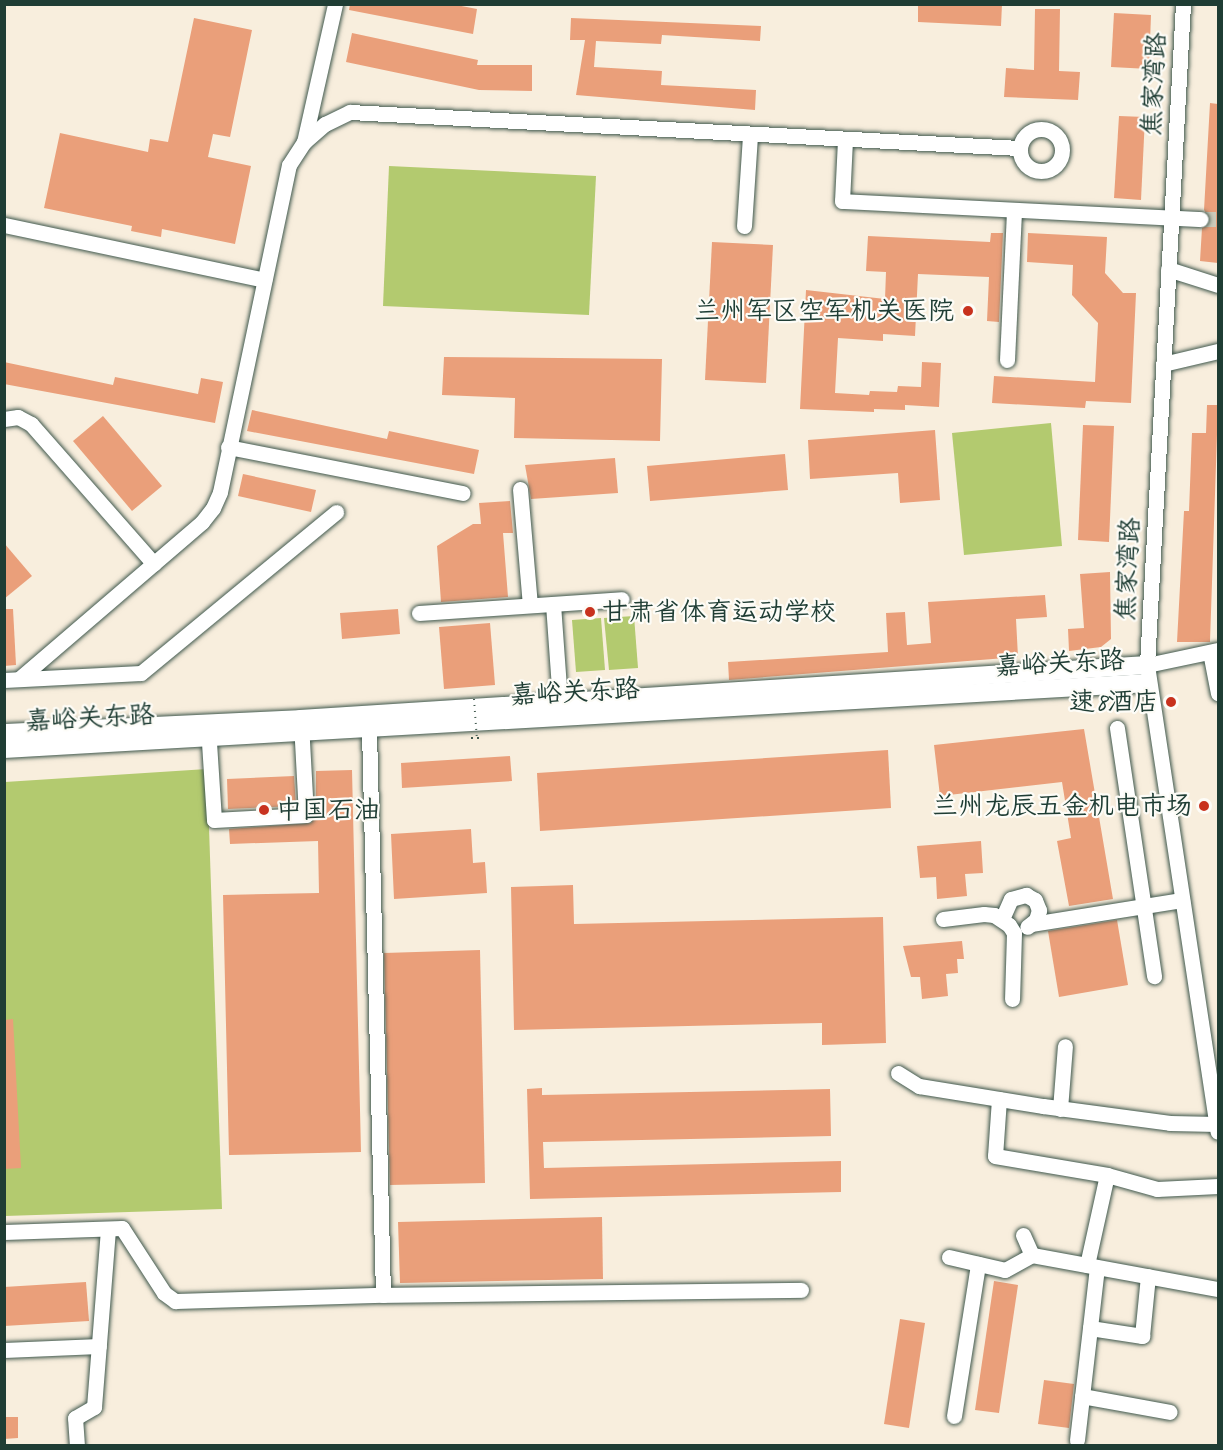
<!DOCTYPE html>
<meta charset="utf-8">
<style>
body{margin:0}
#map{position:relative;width:1223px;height:1450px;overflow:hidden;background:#f8eedd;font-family:Caveat,"LXGW WenKai TC",sans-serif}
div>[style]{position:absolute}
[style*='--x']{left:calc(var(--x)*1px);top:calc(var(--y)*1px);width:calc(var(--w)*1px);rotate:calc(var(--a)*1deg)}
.green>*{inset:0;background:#b3ca6f}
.building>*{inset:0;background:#ea9f7a}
.minor-tunnel>*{height:15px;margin-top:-7.5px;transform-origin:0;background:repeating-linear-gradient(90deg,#cdcbbb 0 15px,transparent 0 23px)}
.path>*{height:2px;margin-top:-1px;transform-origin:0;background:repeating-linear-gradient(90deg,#40584d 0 1.5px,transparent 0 6px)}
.roads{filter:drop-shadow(0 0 2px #40584d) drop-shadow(0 0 2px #40584d)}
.minor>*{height:15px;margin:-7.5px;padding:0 7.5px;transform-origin:7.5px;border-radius:7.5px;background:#fff}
.minor>.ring{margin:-7.5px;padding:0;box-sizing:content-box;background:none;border:15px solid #fff;border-radius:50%}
.major>*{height:18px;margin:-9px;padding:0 9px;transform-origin:9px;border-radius:9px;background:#fff}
.path-bridge>*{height:2px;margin-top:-1px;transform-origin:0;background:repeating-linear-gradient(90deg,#40584d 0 1.5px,transparent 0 6px)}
.dots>*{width:16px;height:16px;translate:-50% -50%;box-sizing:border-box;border:3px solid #fdfcf7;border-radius:50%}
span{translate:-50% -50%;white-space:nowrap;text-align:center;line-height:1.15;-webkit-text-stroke:4.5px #fdfcf7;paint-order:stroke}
.street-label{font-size:26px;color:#1f3d34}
.poi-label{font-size:26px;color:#1f3d34}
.right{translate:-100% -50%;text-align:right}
.left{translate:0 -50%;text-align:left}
.frame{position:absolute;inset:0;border:6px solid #1f3d34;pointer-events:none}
</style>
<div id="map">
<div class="green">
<div style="clip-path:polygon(389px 166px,596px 176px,589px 315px,383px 306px)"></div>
<div style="clip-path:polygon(1051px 423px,1062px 546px,964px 555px,952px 433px)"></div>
<div style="clip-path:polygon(634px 616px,638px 668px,609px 670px,604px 618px)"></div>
<div style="clip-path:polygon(601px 618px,605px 670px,576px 672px,572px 620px)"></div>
<div style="clip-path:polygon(207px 769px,222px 1209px,5px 1216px,5px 782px)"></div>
</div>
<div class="building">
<div style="clip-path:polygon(350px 4px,451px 4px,477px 9px,473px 34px,349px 10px)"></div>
<div style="clip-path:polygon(918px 4px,1002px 4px,1001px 26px,918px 22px)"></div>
<div style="clip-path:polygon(1035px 9px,1060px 9px,1059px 71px,1080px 72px,1078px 100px,1004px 97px,1006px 68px,1034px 70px)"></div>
<div style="clip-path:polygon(1114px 13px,1151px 15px,1149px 69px,1111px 67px)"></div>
<div style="clip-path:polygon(194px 18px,252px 30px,230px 137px,213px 134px,208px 157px,251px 166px,235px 244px,162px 229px,161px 237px,131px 231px,132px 226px,44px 208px,60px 133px,148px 152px,150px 139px,168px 142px)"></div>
<div style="clip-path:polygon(571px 18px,761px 26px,760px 41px,662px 35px,661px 44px,596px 41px,594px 67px,662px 71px,661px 85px,756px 90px,755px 110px,576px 95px,585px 40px,570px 40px)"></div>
<div style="clip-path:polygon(352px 33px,478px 60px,477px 65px,532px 65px,532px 91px,479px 90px,346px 62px)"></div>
<div style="clip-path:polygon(1210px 103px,1218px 104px,1218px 263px,1200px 261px,1202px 228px,1211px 220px,1204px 210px)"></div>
<div style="clip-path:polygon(1119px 116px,1145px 117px,1141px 200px,1114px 198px)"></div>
<div style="clip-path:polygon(991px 233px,1003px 233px,999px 322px,987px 321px,989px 277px,918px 274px,915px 336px,883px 334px,883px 341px,838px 338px,835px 393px,869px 395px,870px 391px,897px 392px,898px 386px,921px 387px,922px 362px,941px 363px,939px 407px,905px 405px,905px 410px,874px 409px,874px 412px,800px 409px,806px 290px,885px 299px,886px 272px,866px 271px,868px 236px,990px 242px)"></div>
<div style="clip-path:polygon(1028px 233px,1107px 237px,1105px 273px,1123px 293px,1136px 293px,1131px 403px,1086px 401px,1085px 408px,992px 403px,994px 376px,1095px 382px,1098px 323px,1072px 295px,1073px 265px,1027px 262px)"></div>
<div style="clip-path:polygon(712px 242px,773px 245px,766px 383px,705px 380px)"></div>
<div style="clip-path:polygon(444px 357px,662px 359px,660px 441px,514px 438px,515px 398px,442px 395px)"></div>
<div style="clip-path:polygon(4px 362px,113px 385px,115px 377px,198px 394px,201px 378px,223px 382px,215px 423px,4px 384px)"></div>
<div style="clip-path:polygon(1207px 405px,1218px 405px,1210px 642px,1177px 642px,1184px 511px,1189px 511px,1192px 433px,1206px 433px)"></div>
<div style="clip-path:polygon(252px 410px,387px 439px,389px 431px,479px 450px,474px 474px,247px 431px)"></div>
<div style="clip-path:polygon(103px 416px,162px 486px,132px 511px,73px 441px)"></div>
<div style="clip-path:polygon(1083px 425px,1114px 426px,1109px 542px,1078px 540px)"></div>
<div style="clip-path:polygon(935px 430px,940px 500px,900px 503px,898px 473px,810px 479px,808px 440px)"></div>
<div style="clip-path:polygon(785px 454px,788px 490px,650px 501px,647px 466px)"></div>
<div style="clip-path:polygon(615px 458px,618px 493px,531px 499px,525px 465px)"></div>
<div style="clip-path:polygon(243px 474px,316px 490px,311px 512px,238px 496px)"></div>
<div style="clip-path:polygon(510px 501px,513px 533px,503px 533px,508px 597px,441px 602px,437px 546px,473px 524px,481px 524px,479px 503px)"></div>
<div style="clip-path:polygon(4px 543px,32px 576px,4px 599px)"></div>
<div style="clip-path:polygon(1110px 572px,1111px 639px,1101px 647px,1069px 651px,1068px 629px,1084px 628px,1080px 574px)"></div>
<div style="clip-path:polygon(1045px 595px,1047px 617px,1016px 619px,1018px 657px,729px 680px,728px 662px,888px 652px,886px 613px,905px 612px,907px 645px,931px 643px,928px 602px)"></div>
<div style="clip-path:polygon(4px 609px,13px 609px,16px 665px,4px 666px)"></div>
<div style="clip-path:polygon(398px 609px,400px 634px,342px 639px,340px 613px)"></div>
<div style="clip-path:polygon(490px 623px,495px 685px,444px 689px,439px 627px)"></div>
<div style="clip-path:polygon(1084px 729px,1113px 899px,1069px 906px,1057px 841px,1071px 838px,1062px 782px,940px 796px,934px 745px)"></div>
<div style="clip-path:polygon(888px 750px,891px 808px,540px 831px,537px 773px)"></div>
<div style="clip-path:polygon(510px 756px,512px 781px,402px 788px,401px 763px)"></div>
<div style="clip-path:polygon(352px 770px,361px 1152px,229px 1155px,223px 895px,319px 893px,318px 841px,230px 844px,229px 829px,311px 823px,316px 815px,316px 771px)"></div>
<div style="clip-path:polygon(294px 776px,296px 806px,228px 809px,227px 779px)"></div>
<div style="clip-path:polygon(471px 829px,473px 863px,485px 862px,487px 893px,394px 899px,391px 834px)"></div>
<div style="clip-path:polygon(981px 841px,983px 873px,965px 874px,967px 896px,937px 899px,936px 877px,920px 878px,917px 846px)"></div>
<div style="clip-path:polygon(573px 885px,574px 924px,883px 917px,886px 1043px,822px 1045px,822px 1023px,514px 1030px,511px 887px)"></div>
<div style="clip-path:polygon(1117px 920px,1128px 985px,1059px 997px,1048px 931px)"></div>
<div style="clip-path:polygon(962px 941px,964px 959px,957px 959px,958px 973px,946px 974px,948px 996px,922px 999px,920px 977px,911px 977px,903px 946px)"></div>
<div style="clip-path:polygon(480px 950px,485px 1183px,390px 1185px,384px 953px)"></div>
<div style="clip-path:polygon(13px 1019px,21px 1168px,4px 1169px,4px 1020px)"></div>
<div style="clip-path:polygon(542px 1088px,542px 1095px,830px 1089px,831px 1136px,543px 1142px,544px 1168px,841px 1161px,841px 1192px,530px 1199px,527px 1089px)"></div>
<div style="clip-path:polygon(602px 1217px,603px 1279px,400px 1283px,398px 1222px)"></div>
<div style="clip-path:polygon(994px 1281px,1018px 1285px,999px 1413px,975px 1410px)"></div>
<div style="clip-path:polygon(86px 1282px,89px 1321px,4px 1326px,4px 1287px)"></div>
<div style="clip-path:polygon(900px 1319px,925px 1323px,909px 1428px,884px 1424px)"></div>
<div style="clip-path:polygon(1044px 1380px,1074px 1384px,1069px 1428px,1038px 1424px)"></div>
<div style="clip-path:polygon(4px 1417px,18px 1417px,18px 1438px,4px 1439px)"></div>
</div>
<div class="minor-tunnel">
<div style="--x:1201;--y:219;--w:17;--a:0"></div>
</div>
<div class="path">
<div style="--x:471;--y:738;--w:12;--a:0"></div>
</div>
<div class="roads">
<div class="minor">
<div style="--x:1183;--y:4;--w:662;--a:93.12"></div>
<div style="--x:1147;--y:665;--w:472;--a:81.4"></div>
<div class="ring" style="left:1020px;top:129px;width:27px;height:27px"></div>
<div style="--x:845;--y:140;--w:61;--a:92.8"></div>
<div style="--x:842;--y:201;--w:359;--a:2.9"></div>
<div style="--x:304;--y:142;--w:141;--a:-77.3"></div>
<div style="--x:4;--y:225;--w:266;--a:11.9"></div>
<div style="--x:744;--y:226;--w:91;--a:-86.2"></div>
<div style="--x:1168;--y:269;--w:52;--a:17.7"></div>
<div style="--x:1007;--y:360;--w:149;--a:-87.3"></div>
<div style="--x:1163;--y:364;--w:57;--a:-13.3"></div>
<div style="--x:4;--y:419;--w:14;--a:-8"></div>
<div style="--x:18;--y:417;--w:15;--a:28"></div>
<div style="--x:31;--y:424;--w:186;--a:48.7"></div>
<div style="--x:228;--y:447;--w:239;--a:11.1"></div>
<div style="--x:520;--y:489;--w:116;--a:85.1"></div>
<div style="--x:553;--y:604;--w:98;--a:85.9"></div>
<div style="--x:419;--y:613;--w:203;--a:-3.9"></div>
<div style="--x:1210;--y:652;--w:42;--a:79"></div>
<div style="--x:1147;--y:665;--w:73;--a:-11.9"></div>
<div style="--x:19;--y:679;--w:241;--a:-40.6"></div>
<div style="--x:202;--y:522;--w:18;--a:-52"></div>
<div style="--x:213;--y:508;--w:17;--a:-66"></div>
<div style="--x:220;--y:492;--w:334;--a:-78.1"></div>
<div style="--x:289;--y:165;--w:27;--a:-57"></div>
<div style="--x:304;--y:142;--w:28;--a:-41"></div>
<div style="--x:325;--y:124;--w:28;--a:-26"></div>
<div style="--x:350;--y:112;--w:671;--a:3.08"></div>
<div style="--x:4;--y:680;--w:137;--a:-2.9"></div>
<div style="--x:141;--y:673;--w:253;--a:-39.5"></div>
<div style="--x:208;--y:727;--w:93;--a:86.3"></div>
<div style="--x:214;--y:820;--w:92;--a:-3.1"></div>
<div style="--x:306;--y:815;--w:92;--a:-93.1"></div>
<div style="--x:1117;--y:728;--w:251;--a:81.5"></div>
<div style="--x:943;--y:919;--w:41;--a:-7"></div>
<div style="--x:984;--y:914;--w:10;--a:6"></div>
<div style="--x:994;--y:915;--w:18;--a:34"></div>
<div style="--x:1009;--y:925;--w:9;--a:58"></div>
<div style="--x:1014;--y:933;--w:66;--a:91.7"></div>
<div style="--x:1002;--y:919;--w:22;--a:-66"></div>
<div style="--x:1011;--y:899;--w:16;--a:-15"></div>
<div style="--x:1026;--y:895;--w:10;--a:29"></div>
<div style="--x:1035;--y:900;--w:11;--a:68"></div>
<div style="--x:1039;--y:910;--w:10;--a:107"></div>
<div style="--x:1036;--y:920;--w:11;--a:142"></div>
<div style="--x:1032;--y:924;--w:152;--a:-9.1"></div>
<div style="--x:898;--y:1073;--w:25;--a:32"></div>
<div style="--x:919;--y:1086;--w:126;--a:9.2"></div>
<div style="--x:1043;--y:1106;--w:128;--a:7.6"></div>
<div style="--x:1170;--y:1123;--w:47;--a:1.2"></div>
<div style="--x:999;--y:1099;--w:57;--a:94"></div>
<div style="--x:995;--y:1156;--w:114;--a:9.6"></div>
<div style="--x:1107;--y:1175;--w:52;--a:15.6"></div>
<div style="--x:1157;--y:1189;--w:61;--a:-2.8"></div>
<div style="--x:1060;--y:1109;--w:63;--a:-85.5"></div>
<div style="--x:4;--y:1232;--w:118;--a:-1.9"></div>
<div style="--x:122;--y:1228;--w:77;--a:57.1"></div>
<div style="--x:164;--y:1293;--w:14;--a:36"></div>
<div style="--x:175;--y:1301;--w:208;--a:-1.7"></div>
<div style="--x:383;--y:1295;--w:565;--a:-91.42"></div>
<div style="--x:1023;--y:1235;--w:22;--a:66"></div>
<div style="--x:1032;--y:1255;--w:189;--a:10.4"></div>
<div style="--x:949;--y:1257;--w:57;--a:13.1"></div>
<div style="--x:1005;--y:1270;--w:31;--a:-29"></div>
<div style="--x:1087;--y:1265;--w:92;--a:-77.5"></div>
<div style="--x:383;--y:1295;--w:418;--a:-0.7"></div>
<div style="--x:1090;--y:1328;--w:53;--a:8.7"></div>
<div style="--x:1142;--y:1336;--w:60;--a:-84.3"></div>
<div style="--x:4;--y:1350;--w:95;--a:-2.4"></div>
<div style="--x:1082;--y:1396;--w:89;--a:10.3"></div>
<div style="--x:954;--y:1416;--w:154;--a:-81"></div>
<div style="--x:1077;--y:1440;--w:174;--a:-83.4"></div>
<div style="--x:77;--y:1446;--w:28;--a:-94"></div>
<div style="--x:75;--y:1418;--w:22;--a:-30"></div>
<div style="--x:94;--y:1407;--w:178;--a:-85.5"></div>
</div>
<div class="major">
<div style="--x:4;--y:733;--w:296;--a:-2.7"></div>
<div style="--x:300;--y:719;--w:849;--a:-3.65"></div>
<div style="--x:4;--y:749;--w:1146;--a:-3.3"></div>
</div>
</div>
<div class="path-bridge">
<div style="--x:474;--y:699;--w:41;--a:85.8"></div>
</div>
<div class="dots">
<div style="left:968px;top:311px;background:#c8321e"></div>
<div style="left:590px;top:612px;background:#c8321e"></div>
<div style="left:1171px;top:702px;background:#c8321e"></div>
<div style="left:1204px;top:806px;background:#c8321e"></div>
<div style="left:264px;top:810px;background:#c8321e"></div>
</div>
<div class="street-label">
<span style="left:1154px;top:84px;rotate:-87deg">焦家湾路</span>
<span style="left:1128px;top:569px;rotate:-87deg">焦家湾路</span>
<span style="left:1060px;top:663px;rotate:-3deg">嘉峪关东路</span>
<span style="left:575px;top:692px;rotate:-3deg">嘉峪关东路</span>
<span style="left:90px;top:718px;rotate:-3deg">嘉峪关东路</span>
</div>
<div class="poi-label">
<span class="right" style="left:954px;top:311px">兰州军区空军机关医院</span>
<span class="left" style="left:602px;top:612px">甘肃省体育运动学校</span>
<span class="right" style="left:1159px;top:702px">速8酒店</span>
<span class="right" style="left:1192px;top:806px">兰州龙辰五金机电市场</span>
<span class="left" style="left:276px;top:810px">中国石油</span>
</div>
<div class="frame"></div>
</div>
